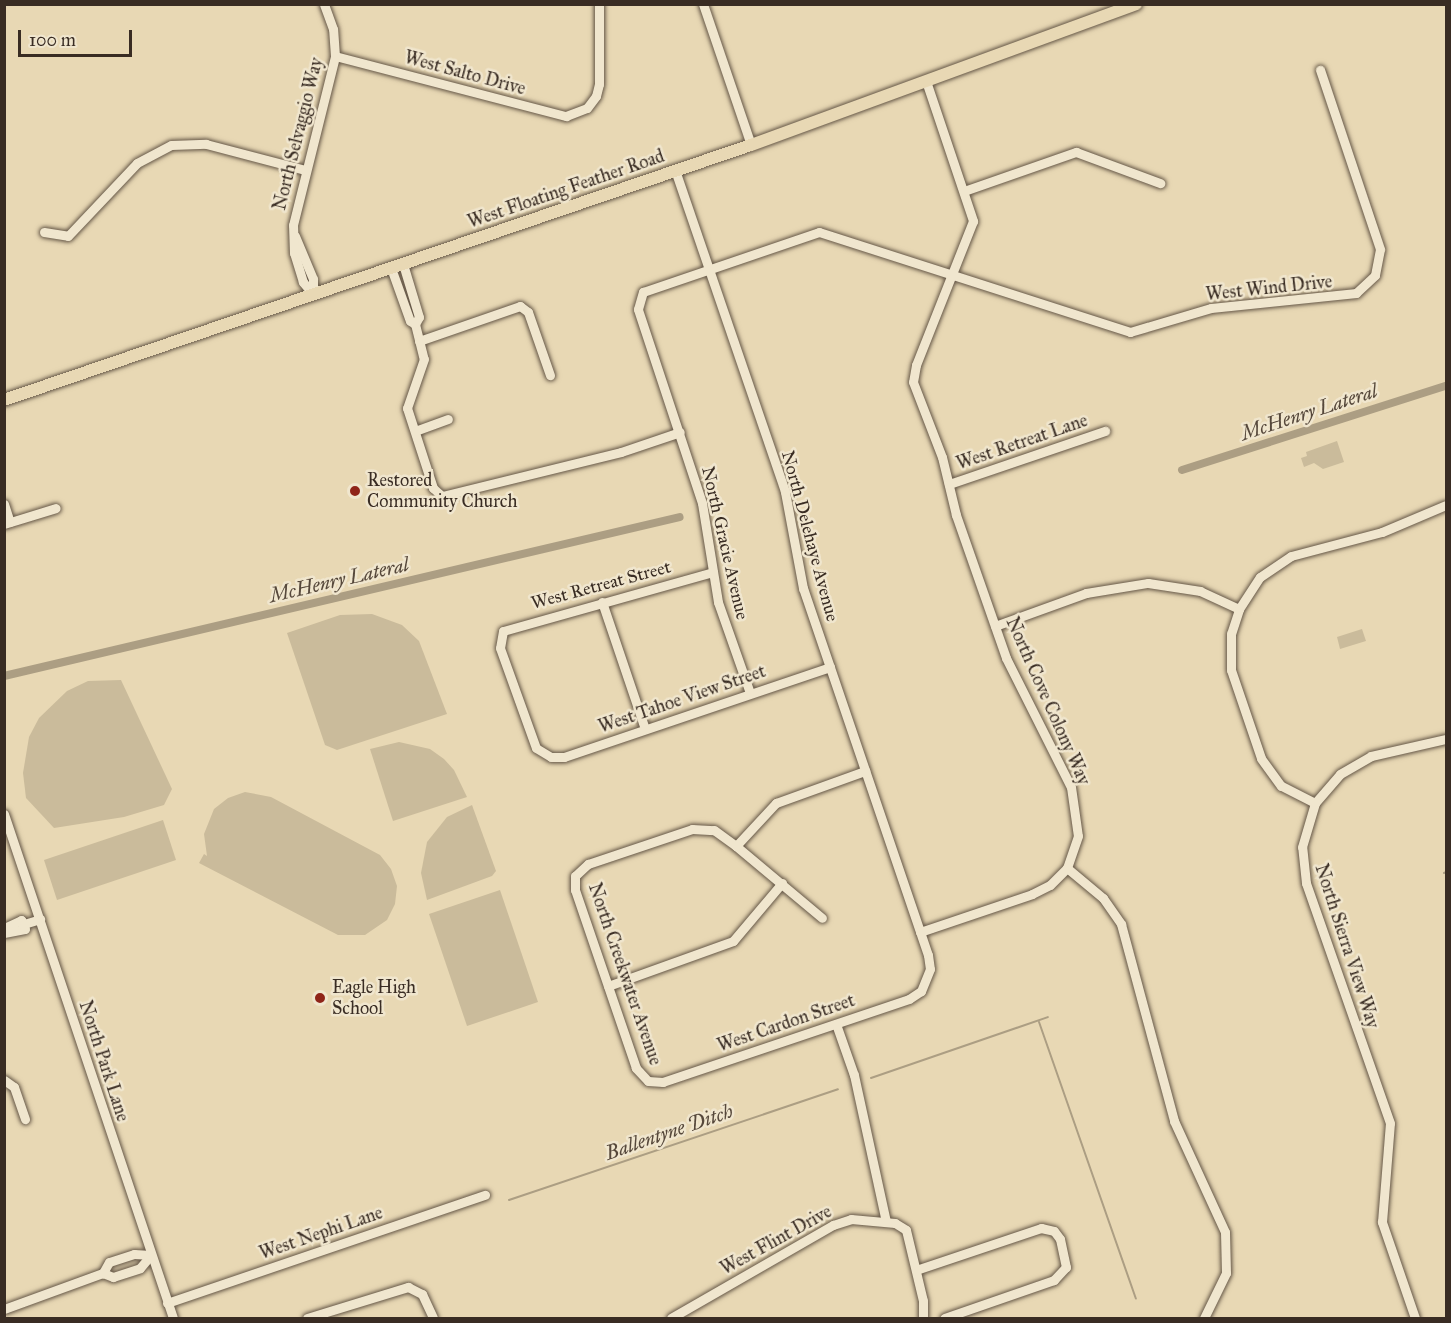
<!DOCTYPE html>
<style>
body{margin:0}
#map{position:relative;width:1451px;height:1323px;overflow:hidden;background:#e8d8b4;font-family:"IM FELL Great Primer",serif}
div>[style]{position:absolute}
[style*='--x']{left:calc(var(--x)*1px);top:calc(var(--y)*1px);width:calc(var(--w)*1px);rotate:calc(var(--a)*1deg)}
.green>*{inset:0;background:#cabb9b}
.stream>*{height:2px;margin:-1px;padding:0 1px;transform-origin:1px;border-radius:1px;background:#ac9e83}
.canal>*{height:8px;margin:-4px;padding:0 4px;transform-origin:4px;border-radius:4px;background:#ac9e83}
.roads{filter:drop-shadow(0 0 2px #655747) drop-shadow(0 0 2px #655747)}
.minor>*{height:9px;margin:-4.5px;padding:0 4.5px;transform-origin:4.5px;border-radius:4.5px;background:#f0e6ce}
.major>*{height:12px;margin:-6px;padding:0 6px;transform-origin:6px;border-radius:6px;background:#e8d8b4}
.dots>*{width:16px;height:16px;translate:-50% -50%;box-sizing:border-box;border:3px solid #f0e6ce;border-radius:50%}
span{translate:-50% -50%;white-space:nowrap;text-align:center;line-height:1.15;-webkit-text-stroke:5px #f0e6ce;paint-order:stroke}
.street-label{font-size:18px;color:#392c23}
.poi-label{font-size:18px;color:#392c23}
.left{translate:0 -50%;text-align:left}
.water-label{font-size:20px;color:#56483b;font-style:italic}
.frame{position:absolute;inset:0;border:6px solid #392c23;pointer-events:none}
.scale{position:absolute;left:18px;top:30px;width:114px;height:27px;box-sizing:border-box;border:3px solid #392c23;border-top:0;padding-left:8px;font-size:18px;line-height:21px;white-space:nowrap;color:#392c23;-webkit-text-stroke:4px #f0e6ce;paint-order:stroke}
</style>
<div id="map">
<div class="green">
<div style="clip-path:polygon(1337px 441px,1344px 462px,1323px 469px,1314px 463px,1304px 467px,1301px 458px,1307px 456px,1306px 452px)"></div>
<div style="clip-path:polygon(372px 614px,402px 625px,419px 641px,447px 714px,337px 750px,325px 745px,287px 633px,340px 615px)"></div>
<div style="clip-path:polygon(1362px 629px,1366px 641px,1340px 649px,1337px 637px)"></div>
<div style="clip-path:polygon(121px 680px,172px 789px,164px 805px,124px 817px,54px 828px,26px 798px,23px 773px,29px 737px,39px 718px,67px 691px,88px 681px)"></div>
<div style="clip-path:polygon(399px 742px,430px 749px,444px 759px,454px 770px,467px 797px,393px 821px,370px 749px)"></div>
<div style="clip-path:polygon(245px 792px,271px 797px,380px 855px,391px 869px,397px 886px,395px 904px,387px 920px,365px 935px,338px 935px,199px 863px,204px 854px,207px 856px,204px 834px,214px 809px,228px 798px)"></div>
<div style="clip-path:polygon(472px 805px,496px 871px,492px 876px,427px 900px,421px 873px,427px 842px,447px 817px)"></div>
<div style="clip-path:polygon(163px 820px,176px 860px,57px 900px,44px 860px)"></div>
<div style="clip-path:polygon(500px 890px,538px 1002px,467px 1026px,429px 914px)"></div>
</div>
<div class="stream">
<div style="--x:1444;--y:873;--w:2;--a:-27"></div>
<div style="--x:1039;--y:1022;--w:293;--a:70.7"></div>
<div style="--x:871;--y:1078;--w:187;--a:-19"></div>
<div style="--x:509;--y:1200;--w:347;--a:-18.6"></div>
</div>
<div class="canal">
<div style="--x:1182;--y:470;--w:277;--a:-17.7"></div>
<div style="--x:4;--y:676;--w:694;--a:-13.24"></div>
</div>
<div class="roads">
<div class="minor">
<div style="--x:703;--y:4;--w:149;--a:71.2"></div>
<div style="--x:335;--y:56;--w:239;--a:14.6"></div>
<div style="--x:566;--y:116;--w:22;--a:-21"></div>
<div style="--x:587;--y:108;--w:15;--a:-53"></div>
<div style="--x:596;--y:96;--w:12;--a:-76"></div>
<div style="--x:599;--y:84;--w:80;--a:-90"></div>
<div style="--x:926;--y:81;--w:148;--a:71.4"></div>
<div style="--x:973;--y:221;--w:155;--a:111.6"></div>
<div style="--x:916;--y:365;--w:17;--a:100"></div>
<div style="--x:913;--y:382;--w:80;--a:68.9"></div>
<div style="--x:942;--y:457;--w:60;--a:76.4"></div>
<div style="--x:956;--y:515;--w:151;--a:70.7"></div>
<div style="--x:1006;--y:658;--w:144;--a:63.3"></div>
<div style="--x:1071;--y:787;--w:49;--a:81.9"></div>
<div style="--x:1078;--y:836;--w:34;--a:109"></div>
<div style="--x:1067;--y:868;--w:47;--a:39.8"></div>
<div style="--x:1103;--y:898;--w:32;--a:55"></div>
<div style="--x:1121;--y:924;--w:204;--a:74.9"></div>
<div style="--x:1174;--y:1121;--w:122;--a:65.3"></div>
<div style="--x:1225;--y:1232;--w:41;--a:88.6"></div>
<div style="--x:1226;--y:1273;--w:50;--a:116.1"></div>
<div style="--x:675;--y:170;--w:340;--a:71.1"></div>
<div style="--x:785;--y:492;--w:98;--a:79.4"></div>
<div style="--x:803;--y:588;--w:388;--a:71.2"></div>
<div style="--x:928;--y:955;--w:14;--a:82"></div>
<div style="--x:930;--y:969;--w:24;--a:112"></div>
<div style="--x:921;--y:991;--w:14;--a:146"></div>
<div style="--x:909;--y:999;--w:260;--a:161.4"></div>
<div style="--x:663;--y:1082;--w:15;--a:-176"></div>
<div style="--x:648;--y:1081;--w:18;--a:-133"></div>
<div style="--x:636;--y:1068;--w:188;--a:-108.9"></div>
<div style="--x:575;--y:890;--w:14;--a:-90"></div>
<div style="--x:575;--y:876;--w:18;--a:-43"></div>
<div style="--x:588;--y:864;--w:110;--a:-18.6"></div>
<div style="--x:692;--y:829;--w:22;--a:3"></div>
<div style="--x:714;--y:830;--w:27;--a:36"></div>
<div style="--x:736;--y:846;--w:59;--a:-47.1"></div>
<div style="--x:776;--y:803;--w:95;--a:-19.8"></div>
<div style="--x:964;--y:191;--w:119;--a:-19.2"></div>
<div style="--x:1076;--y:152;--w:90;--a:20.3"></div>
<div style="--x:44;--y:232;--w:24;--a:9"></div>
<div style="--x:68;--y:236;--w:100;--a:-46.6"></div>
<div style="--x:137;--y:163;--w:38;--a:-28"></div>
<div style="--x:171;--y:145;--w:35;--a:-2"></div>
<div style="--x:206;--y:144;--w:102;--a:14.7"></div>
<div style="--x:295;--y:236;--w:47;--a:67.3"></div>
<div style="--x:313;--y:279;--w:15;--a:90"></div>
<div style="--x:313;--y:294;--w:16;--a:-130"></div>
<div style="--x:303;--y:282;--w:30;--a:-107"></div>
<div style="--x:294;--y:253;--w:28;--a:-92"></div>
<div style="--x:293;--y:225;--w:174;--a:-76"></div>
<div style="--x:335;--y:56;--w:27;--a:-94"></div>
<div style="--x:333;--y:29;--w:27;--a:-110"></div>
<div style="--x:391;--y:268;--w:56;--a:70.3"></div>
<div style="--x:410;--y:321;--w:6;--a:31"></div>
<div style="--x:415;--y:324;--w:8;--a:-60"></div>
<div style="--x:419;--y:317;--w:55;--a:-106.8"></div>
<div style="--x:415;--y:324;--w:36;--a:76"></div>
<div style="--x:424;--y:359;--w:52;--a:109.1"></div>
<div style="--x:407;--y:408;--w:84;--a:72"></div>
<div style="--x:433;--y:488;--w:12;--a:42"></div>
<div style="--x:442;--y:496;--w:184;--a:-13.8"></div>
<div style="--x:621;--y:452;--w:62;--a:-18.7"></div>
<div style="--x:419;--y:341;--w:107;--a:-19.1"></div>
<div style="--x:520;--y:306;--w:10;--a:37"></div>
<div style="--x:528;--y:312;--w:67;--a:70.8"></div>
<div style="--x:415;--y:431;--w:35;--a:-20"></div>
<div style="--x:949;--y:484;--w:165;--a:-18.8"></div>
<div style="--x:4;--y:504;--w:19;--a:72"></div>
<div style="--x:4;--y:524;--w:54;--a:-17.1"></div>
<div style="--x:713;--y:572;--w:218;--a:164.3"></div>
<div style="--x:503;--y:631;--w:17;--a:100"></div>
<div style="--x:500;--y:648;--w:106;--a:70.2"></div>
<div style="--x:536;--y:748;--w:17;--a:31"></div>
<div style="--x:551;--y:757;--w:13;--a:0"></div>
<div style="--x:564;--y:757;--w:281;--a:-18.7"></div>
<div style="--x:602;--y:602;--w:134;--a:71.3"></div>
<div style="--x:995;--y:626;--w:97;--a:-19.9"></div>
<div style="--x:1086;--y:593;--w:63;--a:-9.2"></div>
<div style="--x:1148;--y:583;--w:53;--a:8.7"></div>
<div style="--x:1200;--y:591;--w:43;--a:24.8"></div>
<div style="--x:750;--y:693;--w:96;--a:-109.4"></div>
<div style="--x:718;--y:602;--w:100;--a:-99.2"></div>
<div style="--x:702;--y:503;--w:204;--a:-108.3"></div>
<div style="--x:638;--y:309;--w:18;--a:-74"></div>
<div style="--x:643;--y:292;--w:186;--a:-18.8"></div>
<div style="--x:819;--y:232;--w:327;--a:17.8"></div>
<div style="--x:1130;--y:332;--w:84;--a:-16.5"></div>
<div style="--x:1211;--y:308;--w:146;--a:-5.9"></div>
<div style="--x:1356;--y:293;--w:26;--a:-43"></div>
<div style="--x:1375;--y:275;--w:26;--a:-79"></div>
<div style="--x:1380;--y:249;--w:189;--a:-108.5"></div>
<div style="--x:1315;--y:803;--w:38;--a:-153"></div>
<div style="--x:1281;--y:786;--w:34;--a:-126"></div>
<div style="--x:1261;--y:758;--w:93;--a:-108.8"></div>
<div style="--x:1231;--y:670;--w:36;--a:-90"></div>
<div style="--x:1231;--y:634;--w:26;--a:-72"></div>
<div style="--x:1239;--y:609;--w:38;--a:-57"></div>
<div style="--x:1260;--y:577;--w:37;--a:-34"></div>
<div style="--x:1291;--y:556;--w:94;--a:-14.8"></div>
<div style="--x:1382;--y:532;--w:69;--a:-22.9"></div>
<div style="--x:4;--y:814;--w:532;--a:71.46"></div>
<div style="--x:736;--y:846;--w:112;--a:39.9"></div>
<div style="--x:4;--y:928;--w:19;--a:-25"></div>
<div style="--x:21;--y:920;--w:5;--a:53"></div>
<div style="--x:24;--y:924;--w:17;--a:-17"></div>
<div style="--x:920;--y:932;--w:118;--a:-18.7"></div>
<div style="--x:1032;--y:894;--w:20;--a:-27"></div>
<div style="--x:1050;--y:885;--w:24;--a:-45"></div>
<div style="--x:4;--y:933;--w:21;--a:-11"></div>
<div style="--x:25;--y:929;--w:5;--a:-101"></div>
<div style="--x:608;--y:986;--w:133;--a:-19.8"></div>
<div style="--x:733;--y:941;--w:76;--a:-49.8"></div>
<div style="--x:836;--y:1024;--w:54;--a:70.6"></div>
<div style="--x:854;--y:1075;--w:150;--a:77.7"></div>
<div style="--x:4;--y:1080;--w:12;--a:35"></div>
<div style="--x:14;--y:1087;--w:34;--a:71"></div>
<div style="--x:916;--y:1270;--w:132;--a:-18.6"></div>
<div style="--x:1041;--y:1228;--w:13;--a:13"></div>
<div style="--x:1054;--y:1231;--w:10;--a:53"></div>
<div style="--x:1060;--y:1239;--w:29;--a:78"></div>
<div style="--x:1066;--y:1267;--w:18;--a:133"></div>
<div style="--x:1054;--y:1280;--w:116;--a:160.9"></div>
<div style="--x:167;--y:1303;--w:336;--a:-18.8"></div>
<div style="--x:4;--y:1309;--w:105;--a:-20"></div>
<div style="--x:103;--y:1273;--w:11;--a:22"></div>
<div style="--x:113;--y:1277;--w:28;--a:-18"></div>
<div style="--x:140;--y:1268;--w:17;--a:-50"></div>
<div style="--x:151;--y:1255;--w:17;--a:-177"></div>
<div style="--x:134;--y:1254;--w:26;--a:162"></div>
<div style="--x:109;--y:1262;--w:13;--a:119"></div>
<div style="--x:307;--y:1318;--w:106;--a:-17.1"></div>
<div style="--x:408;--y:1287;--w:16;--a:27"></div>
<div style="--x:422;--y:1294;--w:26;--a:65"></div>
<div style="--x:671;--y:1318;--w:187;--a:-29.9"></div>
<div style="--x:833;--y:1225;--w:19;--a:-18"></div>
<div style="--x:851;--y:1219;--w:44;--a:5.2"></div>
<div style="--x:895;--y:1223;--w:13;--a:32"></div>
<div style="--x:906;--y:1230;--w:73;--a:76.5"></div>
<div style="--x:923;--y:1301;--w:17;--a:90"></div>
<div style="--x:1415;--y:1318;--w:102;--a:-109"></div>
<div style="--x:1382;--y:1222;--w:99;--a:-85.4"></div>
<div style="--x:1390;--y:1123;--w:254;--a:-109.3"></div>
<div style="--x:1306;--y:883;--w:36;--a:-96"></div>
<div style="--x:1302;--y:847;--w:46;--a:-73.5"></div>
<div style="--x:1315;--y:803;--w:38;--a:-49"></div>
<div style="--x:1340;--y:774;--w:36;--a:-30"></div>
<div style="--x:1371;--y:756;--w:77;--a:-12.8"></div>
</div>
<div class="major">
<div style="--x:4;--y:400;--w:789;--a:-18.85"></div>
<div style="--x:751;--y:145;--w:410;--a:-20.1"></div>
</div>
</div>
<div class="dots">
<div style="left:355px;top:491px;background:#8f2418"></div>
<div style="left:320px;top:998px;background:#8f2418"></div>
</div>
<div class="street-label">
<span style="left:465px;top:73px;rotate:15deg">West Salto Drive</span>
<span style="left:298px;top:134px;rotate:-76deg">North Selvaggio Way</span>
<span style="left:566px;top:189px;rotate:-19deg">West Floating Feather Road</span>
<span style="left:1269px;top:288px;rotate:-6deg">West Wind Drive</span>
<span style="left:1022px;top:442px;rotate:-19deg">West Retreat Lane</span>
<span style="left:810px;top:536px;rotate:75deg">North Delehaye Avenue</span>
<span style="left:725px;top:543px;rotate:77deg">North Gracie Avenue</span>
<span style="left:601px;top:585px;rotate:-15deg">West Retreat Street</span>
<span style="left:682px;top:699px;rotate:-19deg">West Tahoe View Street</span>
<span style="left:1048px;top:701px;rotate:66deg">North Cove Colony Way</span>
<span style="left:1347px;top:946px;rotate:72deg">North Sierra View Way</span>
<span style="left:625px;top:974px;rotate:71deg">North Creekwater Avenue</span>
<span style="left:786px;top:1023px;rotate:-19deg">West Cardon Street</span>
<span style="left:104px;top:1061px;rotate:72deg">North Park Lane</span>
<span style="left:321px;top:1233px;rotate:-19deg">West Nephi Lane</span>
<span style="left:776px;top:1240px;rotate:-29deg">West Flint Drive</span>
</div>
<div class="poi-label">
<span class="left" style="left:367px;top:491px">Restored<br>Community Church</span>
<span class="left" style="left:332px;top:998px">Eagle High<br>School</span>
</div>
<div class="water-label">
<span style="left:1309px;top:412px;rotate:-18deg">McHenry Lateral</span>
<span style="left:339px;top:580px;rotate:-13deg">McHenry Lateral</span>
<span style="left:669px;top:1132px;rotate:-19deg">Ballentyne Ditch</span>
</div>
<div class="frame"></div>
<div class="scale">100 m</div>
</div>
